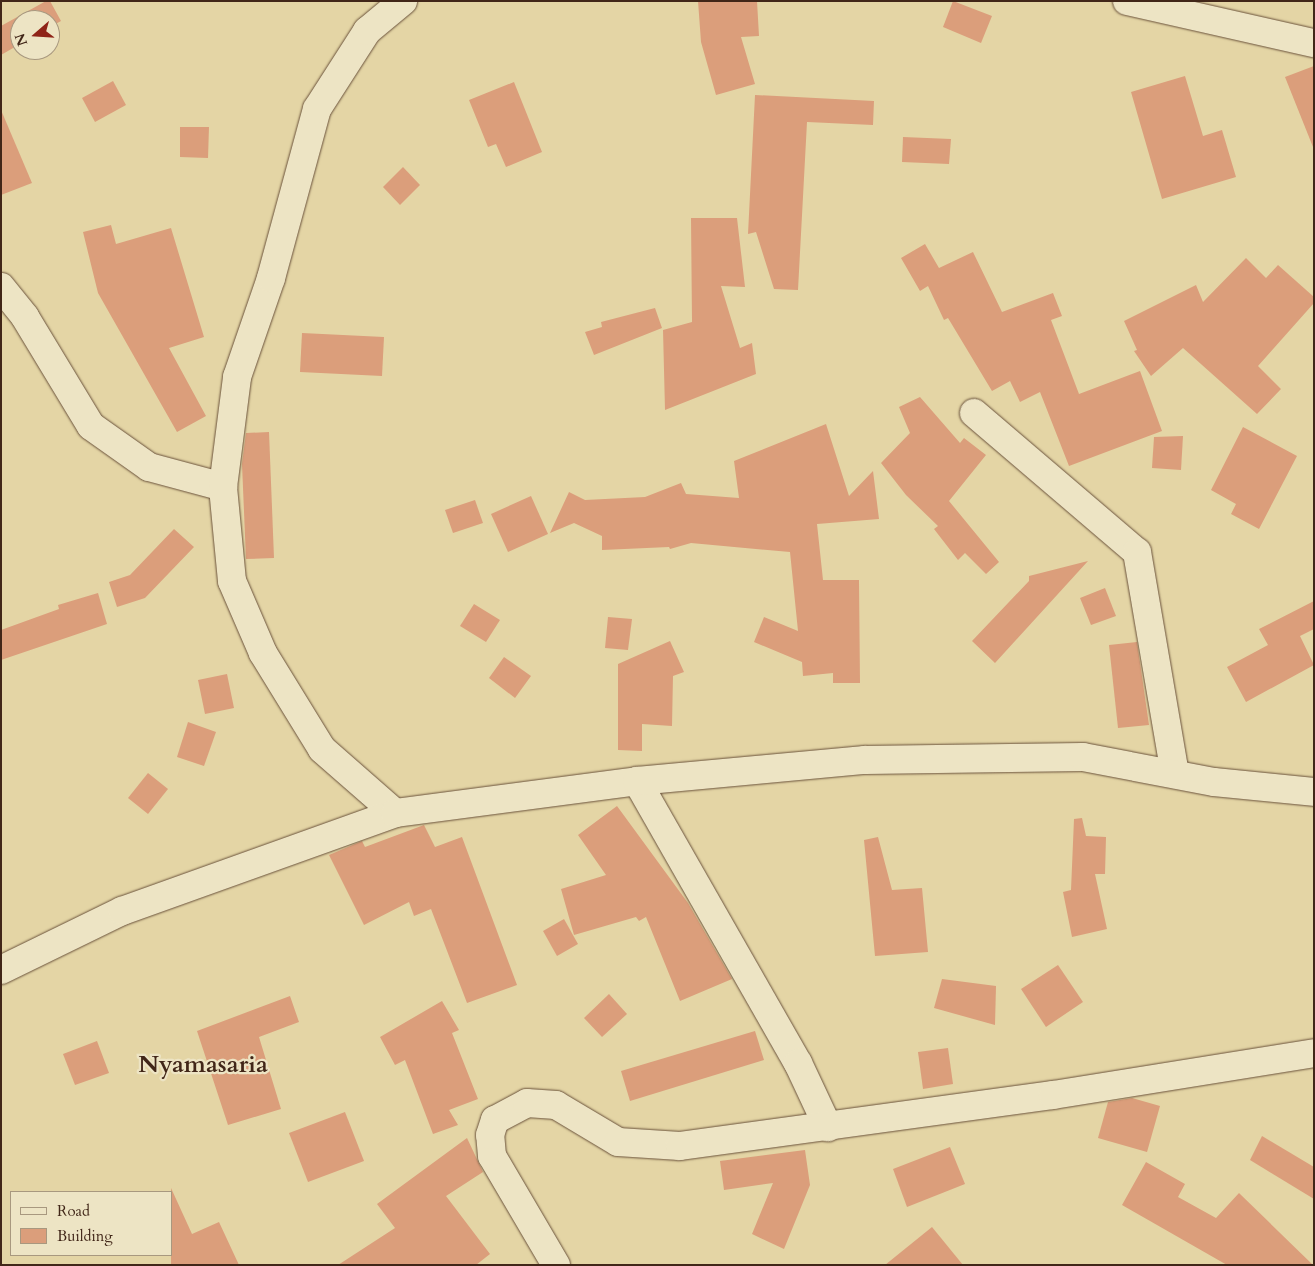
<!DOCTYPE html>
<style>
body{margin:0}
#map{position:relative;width:1315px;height:1266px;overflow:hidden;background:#e4d5a5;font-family:Cardo,serif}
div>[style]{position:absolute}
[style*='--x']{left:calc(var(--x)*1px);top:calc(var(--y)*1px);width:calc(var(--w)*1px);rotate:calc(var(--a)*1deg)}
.building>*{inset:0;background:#db9e7b}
.roads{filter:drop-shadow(0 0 1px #6a523b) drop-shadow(0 0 1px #6a523b)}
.street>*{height:28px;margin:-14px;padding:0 14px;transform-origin:14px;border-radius:14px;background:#ede4c4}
.secondary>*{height:28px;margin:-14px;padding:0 14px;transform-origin:14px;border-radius:14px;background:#ede4c4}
span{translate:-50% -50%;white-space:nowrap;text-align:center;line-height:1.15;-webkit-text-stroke:4.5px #ede4c4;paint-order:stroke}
.district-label{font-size:24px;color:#412618;font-weight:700}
.frame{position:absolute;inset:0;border:2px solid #412618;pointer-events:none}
.legend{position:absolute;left:10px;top:1191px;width:162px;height:65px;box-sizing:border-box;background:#ede4c4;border:1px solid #a8987f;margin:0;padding:6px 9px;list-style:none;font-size:15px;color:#412618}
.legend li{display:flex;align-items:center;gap:10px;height:25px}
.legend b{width:25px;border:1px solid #a8987f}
.north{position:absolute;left:10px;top:10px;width:50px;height:50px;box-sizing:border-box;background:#ede4c4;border:1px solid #a8987f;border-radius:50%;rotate:251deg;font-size:14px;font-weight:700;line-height:20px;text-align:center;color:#412618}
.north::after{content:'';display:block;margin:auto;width:18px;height:22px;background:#8f2418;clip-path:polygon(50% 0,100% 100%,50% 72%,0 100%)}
</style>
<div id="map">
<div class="building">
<div style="clip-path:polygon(46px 1px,50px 1px,61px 21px,50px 27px,50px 20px,20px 20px,20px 44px,1px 55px,1px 26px)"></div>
<div style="clip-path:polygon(698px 1px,757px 1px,759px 36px,741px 37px,755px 84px,716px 95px,701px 42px)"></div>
<div style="clip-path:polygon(953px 1px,992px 16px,981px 43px,943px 27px)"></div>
<div style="clip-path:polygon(1314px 66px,1314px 147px,1313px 147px,1285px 77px)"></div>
<div style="clip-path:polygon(1185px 76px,1203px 136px,1222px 130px,1236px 177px,1162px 199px,1131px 92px)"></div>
<div style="clip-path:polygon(113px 81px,126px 105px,95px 122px,82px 98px)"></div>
<div style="clip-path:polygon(514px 82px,542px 152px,506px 167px,496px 144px,488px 147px,469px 100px)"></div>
<div style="clip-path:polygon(755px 95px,874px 101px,873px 125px,807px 122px,798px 290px,774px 289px,756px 232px,748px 234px)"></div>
<div style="clip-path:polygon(1px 110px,32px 183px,1px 195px)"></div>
<div style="clip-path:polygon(180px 127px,209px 127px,208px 158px,180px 157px)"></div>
<div style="clip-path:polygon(903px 137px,951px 139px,949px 164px,902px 162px)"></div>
<div style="clip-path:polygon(403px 167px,420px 185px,400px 205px,383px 187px)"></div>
<div style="clip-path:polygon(691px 218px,737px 218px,745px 287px,721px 286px,740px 348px,752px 343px,756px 374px,665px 410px,663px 330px,692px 322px)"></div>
<div style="clip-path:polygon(111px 225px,116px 244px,171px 228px,204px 337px,169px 348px,206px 416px,177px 432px,98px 293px,83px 232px)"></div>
<div style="clip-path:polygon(925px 244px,939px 268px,973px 252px,1002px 312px,1053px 293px,1062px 316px,1051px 320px,1079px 394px,1140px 371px,1162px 431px,1069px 466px,1040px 392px,1020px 402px,1010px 381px,992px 391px,948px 318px,944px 320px,928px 286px,920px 291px,901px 258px)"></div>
<div style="clip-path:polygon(1246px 258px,1266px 278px,1278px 265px,1314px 297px,1314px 303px,1258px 366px,1281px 389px,1257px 414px,1183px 348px,1151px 376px,1134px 351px,1137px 350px,1124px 321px,1196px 285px,1203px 302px)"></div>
<div style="clip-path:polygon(655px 308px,662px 328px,594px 355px,585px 332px,602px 327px,601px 322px)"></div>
<div style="clip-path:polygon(302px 333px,384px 337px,382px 376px,300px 372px)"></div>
<div style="clip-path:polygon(920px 397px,960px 443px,964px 438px,986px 455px,949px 501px,999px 562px,986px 574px,965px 553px,958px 560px,934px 529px,938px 526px,906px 495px,881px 463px,910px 433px,899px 407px)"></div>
<div style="clip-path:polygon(826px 424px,849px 496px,873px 471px,879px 519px,817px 524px,823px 580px,859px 580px,860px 683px,833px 683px,833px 673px,803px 676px,802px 662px,754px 642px,764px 617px,798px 631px,790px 552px,691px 543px,670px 549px,669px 547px,602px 550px,602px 536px,574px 523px,550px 533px,569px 492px,585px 500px,645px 497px,681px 483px,686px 494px,739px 498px,734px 461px)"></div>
<div style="clip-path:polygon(1243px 427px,1297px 456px,1259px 529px,1231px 514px,1236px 504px,1211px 490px)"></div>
<div style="clip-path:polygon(269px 432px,274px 558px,246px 559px,242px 464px,246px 433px)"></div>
<div style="clip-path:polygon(1183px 436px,1181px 470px,1152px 468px,1154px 437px)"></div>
<div style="clip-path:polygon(531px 496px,548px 534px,508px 552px,491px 514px)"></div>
<div style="clip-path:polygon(475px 500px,483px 523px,453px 533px,445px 510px)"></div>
<div style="clip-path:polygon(174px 529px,194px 547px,145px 598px,117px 607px,109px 582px,130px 575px)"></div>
<div style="clip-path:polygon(1088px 561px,995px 663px,972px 641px,1029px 581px,1029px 576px)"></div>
<div style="clip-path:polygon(1105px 588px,1116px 616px,1091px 625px,1080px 598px)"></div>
<div style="clip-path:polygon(98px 593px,107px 624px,1px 660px,1px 630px,59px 609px,58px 605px)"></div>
<div style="clip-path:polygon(1314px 601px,1314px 629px,1300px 636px,1314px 665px,1246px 702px,1227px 667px,1268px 645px,1259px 629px)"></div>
<div style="clip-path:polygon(474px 604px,500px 620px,486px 642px,460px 626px)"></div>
<div style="clip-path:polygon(608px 617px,632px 619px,628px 650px,605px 648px)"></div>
<div style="clip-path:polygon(670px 641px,684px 672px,673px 676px,672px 726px,642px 724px,642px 751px,618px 750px,618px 664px)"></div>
<div style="clip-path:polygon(1137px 642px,1149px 725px,1118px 728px,1109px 645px)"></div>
<div style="clip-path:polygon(504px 657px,531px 676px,515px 698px,489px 678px)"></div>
<div style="clip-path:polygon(227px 674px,234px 708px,205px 714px,198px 680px)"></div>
<div style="clip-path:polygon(188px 722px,216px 732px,204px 766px,177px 757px)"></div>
<div style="clip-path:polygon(148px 773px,168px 789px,148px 814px,128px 798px)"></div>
<div style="clip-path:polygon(617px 806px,688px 903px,732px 979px,680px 1001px,646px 917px,639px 921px,636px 917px,574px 935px,561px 889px,606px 875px,578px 835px)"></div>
<div style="clip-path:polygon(1082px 818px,1086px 836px,1106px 837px,1105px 874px,1095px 874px,1107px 929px,1072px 937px,1063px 892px,1071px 890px,1074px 819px)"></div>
<div style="clip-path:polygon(424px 825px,435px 847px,462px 837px,517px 985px,467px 1003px,431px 909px,414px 916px,409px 902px,364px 925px,329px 855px,362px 841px,365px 847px)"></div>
<div style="clip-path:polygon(878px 837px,892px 890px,922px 888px,928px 952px,875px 956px,864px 840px)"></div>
<div style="clip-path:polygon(564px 919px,578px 944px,557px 956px,543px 931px)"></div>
<div style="clip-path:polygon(1058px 965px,1083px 1002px,1046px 1027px,1021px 989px)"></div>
<div style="clip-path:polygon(942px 979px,996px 986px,995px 1025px,934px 1008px)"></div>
<div style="clip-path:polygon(609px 994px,627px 1014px,602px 1037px,584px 1018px)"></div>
<div style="clip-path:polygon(290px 996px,299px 1022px,259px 1037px,281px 1109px,228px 1125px,197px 1031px)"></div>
<div style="clip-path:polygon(442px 1001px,459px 1030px,452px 1033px,478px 1099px,449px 1110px,458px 1125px,433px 1134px,405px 1060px,395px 1065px,380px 1037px)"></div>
<div style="clip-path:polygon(755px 1031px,764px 1060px,630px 1101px,621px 1071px)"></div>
<div style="clip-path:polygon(97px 1041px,109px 1073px,75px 1085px,63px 1054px)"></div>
<div style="clip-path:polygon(948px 1048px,953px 1084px,923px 1089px,918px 1052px)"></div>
<div style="clip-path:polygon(1132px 1098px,1160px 1106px,1147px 1152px,1098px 1138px,1108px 1102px)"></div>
<div style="clip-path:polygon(345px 1112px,364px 1161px,308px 1182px,289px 1133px)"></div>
<div style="clip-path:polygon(1262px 1136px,1314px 1167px,1314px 1199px,1250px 1160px)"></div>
<div style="clip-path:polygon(467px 1138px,483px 1172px,446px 1196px,490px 1254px,476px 1265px,338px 1265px,395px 1228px,377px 1204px)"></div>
<div style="clip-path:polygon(950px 1147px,965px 1184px,907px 1207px,893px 1169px)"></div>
<div style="clip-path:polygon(805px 1150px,810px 1185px,784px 1249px,752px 1234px,773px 1183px,724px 1190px,720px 1161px)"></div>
<div style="clip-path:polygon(1146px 1162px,1185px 1184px,1178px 1197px,1216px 1218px,1239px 1193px,1313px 1265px,1227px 1265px,1122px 1205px)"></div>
<div style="clip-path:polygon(171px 1188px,192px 1234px,219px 1222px,239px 1265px,171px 1265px)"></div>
<div style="clip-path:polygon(932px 1227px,963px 1265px,885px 1265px)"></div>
</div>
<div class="roads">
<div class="street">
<div style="--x:1;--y:287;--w:38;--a:51"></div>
<div style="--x:25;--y:317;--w:127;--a:58.8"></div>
<div style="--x:91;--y:426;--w:71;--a:35.3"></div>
<div style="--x:149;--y:467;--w:77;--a:15.1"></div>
<div style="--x:974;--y:413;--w:214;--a:40.5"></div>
<div style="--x:1137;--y:552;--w:225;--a:80.3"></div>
<div style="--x:637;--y:781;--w:325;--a:60.3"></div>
<div style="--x:798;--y:1063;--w:71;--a:64.9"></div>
<div style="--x:395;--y:813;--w:97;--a:-138.8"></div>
<div style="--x:322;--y:749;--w:113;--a:-121.6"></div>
<div style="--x:263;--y:653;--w:78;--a:-113.3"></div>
<div style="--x:232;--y:581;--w:94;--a:-95.5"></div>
<div style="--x:223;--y:487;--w:111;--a:-82.7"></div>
<div style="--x:237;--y:377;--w:105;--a:-71"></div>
<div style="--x:271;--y:278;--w:175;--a:-74.8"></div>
<div style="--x:317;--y:109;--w:93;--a:-57.3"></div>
<div style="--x:367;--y:31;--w:47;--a:-39.8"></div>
<div style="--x:1;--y:970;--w:135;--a:-26"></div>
<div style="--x:122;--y:911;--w:290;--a:-19.7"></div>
<div style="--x:395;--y:813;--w:244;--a:-7.5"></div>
<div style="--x:637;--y:781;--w:229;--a:-5.3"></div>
<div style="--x:865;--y:760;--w:218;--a:-0.8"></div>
<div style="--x:1083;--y:757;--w:133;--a:10.8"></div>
<div style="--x:1214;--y:782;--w:100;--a:5.7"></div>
<div style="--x:556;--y:1265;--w:126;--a:-120.4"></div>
<div style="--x:492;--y:1156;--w:21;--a:-95"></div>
<div style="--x:490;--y:1135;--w:16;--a:-72"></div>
<div style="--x:495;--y:1120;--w:36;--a:-28"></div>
<div style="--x:527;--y:1103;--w:29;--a:4"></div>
<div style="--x:556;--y:1105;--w:72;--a:30.8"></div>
<div style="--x:618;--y:1142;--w:62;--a:3.7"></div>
<div style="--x:680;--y:1146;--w:376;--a:-7.8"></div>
<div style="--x:1053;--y:1095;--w:264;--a:-9.1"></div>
</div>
<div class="secondary">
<div style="--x:1127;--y:1;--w:192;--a:12.7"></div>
</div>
</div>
<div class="district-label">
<span style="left:203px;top:1065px">Nyamasaria</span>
</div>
<div class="frame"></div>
<ul class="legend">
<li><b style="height:6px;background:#ede4c4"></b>Road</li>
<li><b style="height:14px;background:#db9e7b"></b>Building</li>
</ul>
<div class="north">N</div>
</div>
